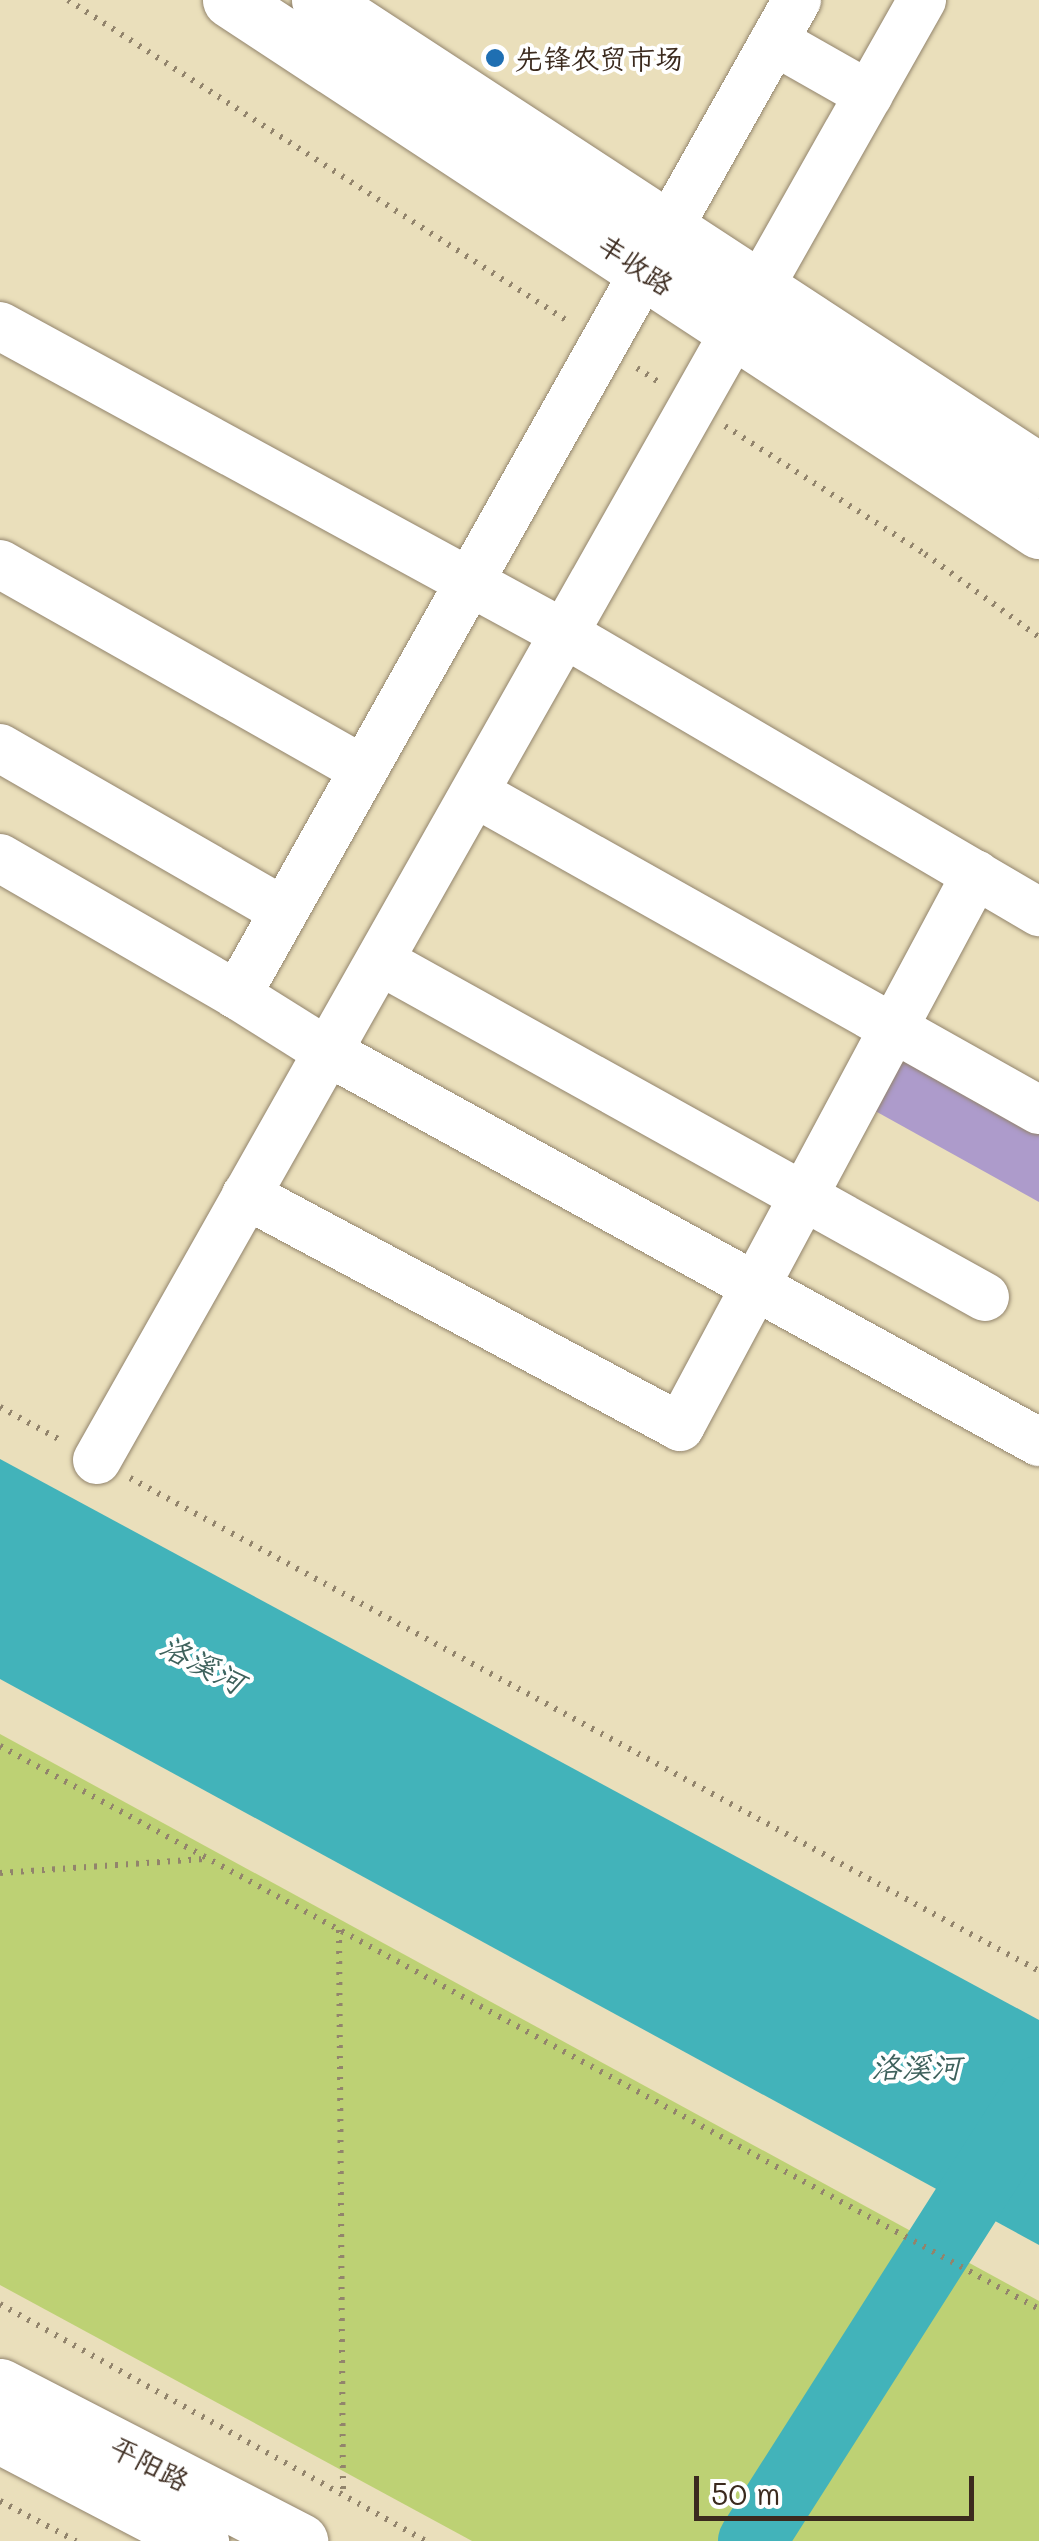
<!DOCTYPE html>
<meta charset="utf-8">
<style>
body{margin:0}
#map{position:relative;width:1039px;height:2541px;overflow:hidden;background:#eadfbb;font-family:Mali,"LXGW WenKai TC",sans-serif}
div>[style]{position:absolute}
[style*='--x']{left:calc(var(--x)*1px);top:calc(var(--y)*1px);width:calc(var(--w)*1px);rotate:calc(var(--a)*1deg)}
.green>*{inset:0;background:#bdd174}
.water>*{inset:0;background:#42b3ba}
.river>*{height:68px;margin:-34px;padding:0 34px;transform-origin:34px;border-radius:34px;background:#42b3ba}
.building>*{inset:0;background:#ad9bcb}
.path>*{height:6px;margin-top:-3px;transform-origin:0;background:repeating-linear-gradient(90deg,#92846c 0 2.5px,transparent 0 10.5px)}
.roads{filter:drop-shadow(0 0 2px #92846c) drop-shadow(0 0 2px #92846c)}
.minor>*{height:48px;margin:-24px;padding:0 24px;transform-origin:24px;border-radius:24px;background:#fff}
.major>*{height:55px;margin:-27.5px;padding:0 27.5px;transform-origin:27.5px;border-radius:27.5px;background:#fff}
.dots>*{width:28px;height:28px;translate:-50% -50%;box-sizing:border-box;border:5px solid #fff;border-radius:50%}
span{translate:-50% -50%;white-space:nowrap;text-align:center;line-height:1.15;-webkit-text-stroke:8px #fff;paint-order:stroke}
.poi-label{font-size:28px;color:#3b2a1e}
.left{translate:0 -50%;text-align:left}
.street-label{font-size:28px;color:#3b2a1e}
.water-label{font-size:30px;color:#3e615c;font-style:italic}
.scale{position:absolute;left:694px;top:2476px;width:280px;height:45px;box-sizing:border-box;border:5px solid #3b2a1e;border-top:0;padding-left:12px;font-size:30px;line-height:35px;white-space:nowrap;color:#3b2a1e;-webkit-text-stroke:8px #fff;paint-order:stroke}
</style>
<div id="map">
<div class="green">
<div style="clip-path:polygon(0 1734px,1039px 2301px,1039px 2541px,472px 2541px,0 2285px)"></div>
</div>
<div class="water">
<div style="clip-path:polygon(0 1459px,1039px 2020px,1039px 2245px,0 1679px)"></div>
</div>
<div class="river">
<div style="--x:752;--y:2541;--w:535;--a:-57.53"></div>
</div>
<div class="building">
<div style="clip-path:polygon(898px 1053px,1039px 1132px,1039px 1202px,868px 1107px)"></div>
</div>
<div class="path">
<div style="--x:68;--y:0;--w:596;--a:32.73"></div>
<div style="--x:637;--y:368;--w:27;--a:33"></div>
<div style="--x:725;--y:426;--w:237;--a:32.6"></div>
<div style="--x:925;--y:554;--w:141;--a:36.1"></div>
<div style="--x:0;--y:1407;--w:71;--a:28.7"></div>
<div style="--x:130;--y:1478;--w:1034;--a:28.47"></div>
<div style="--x:0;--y:1746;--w:1182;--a:28.45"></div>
<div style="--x:0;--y:1873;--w:208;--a:-3.9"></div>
<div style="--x:339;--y:1930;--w:564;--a:89.59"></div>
<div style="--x:0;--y:2304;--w:487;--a:29.1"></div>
<div style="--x:0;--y:2501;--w:86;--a:27.8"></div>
</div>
<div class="roads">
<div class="minor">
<div style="--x:797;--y:0;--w:1142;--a:119.37"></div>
<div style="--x:237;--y:995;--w:107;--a:32.1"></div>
<div style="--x:328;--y:1052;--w:811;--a:28.75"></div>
<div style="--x:774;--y:41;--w:109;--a:29.6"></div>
<div style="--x:0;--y:326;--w:643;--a:28.6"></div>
<div style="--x:565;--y:634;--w:550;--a:30.39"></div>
<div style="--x:0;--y:564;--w:418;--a:29.5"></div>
<div style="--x:0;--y:748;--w:327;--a:29.9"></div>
<div style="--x:475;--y:793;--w:647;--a:29.34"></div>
<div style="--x:0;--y:858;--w:274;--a:30"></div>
<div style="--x:380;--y:961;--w:692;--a:29.05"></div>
<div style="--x:246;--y:1195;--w:492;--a:28.1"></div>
<div style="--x:680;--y:1427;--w:627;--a:-61.84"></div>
<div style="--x:97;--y:1460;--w:1677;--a:-60.53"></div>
</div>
<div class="major">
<div style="--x:230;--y:0;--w:968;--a:33.28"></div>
<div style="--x:319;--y:0;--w:860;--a:33.19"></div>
<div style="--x:0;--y:2386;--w:338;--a:27.3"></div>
<div style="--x:0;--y:2436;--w:227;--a:27.6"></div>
</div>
</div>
<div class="dots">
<div style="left:495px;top:58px;background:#1f6fb2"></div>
</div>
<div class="poi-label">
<span class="left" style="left:515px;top:58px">先锋农贸市场</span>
</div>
<div class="street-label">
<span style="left:636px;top:264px;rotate:34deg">丰收路</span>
<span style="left:150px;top:2463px;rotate:27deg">平阳路</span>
</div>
<div class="water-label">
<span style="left:203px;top:1663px;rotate:28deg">洛溪河</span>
<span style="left:916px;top:2066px">洛溪河</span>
</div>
<div class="scale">50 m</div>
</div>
